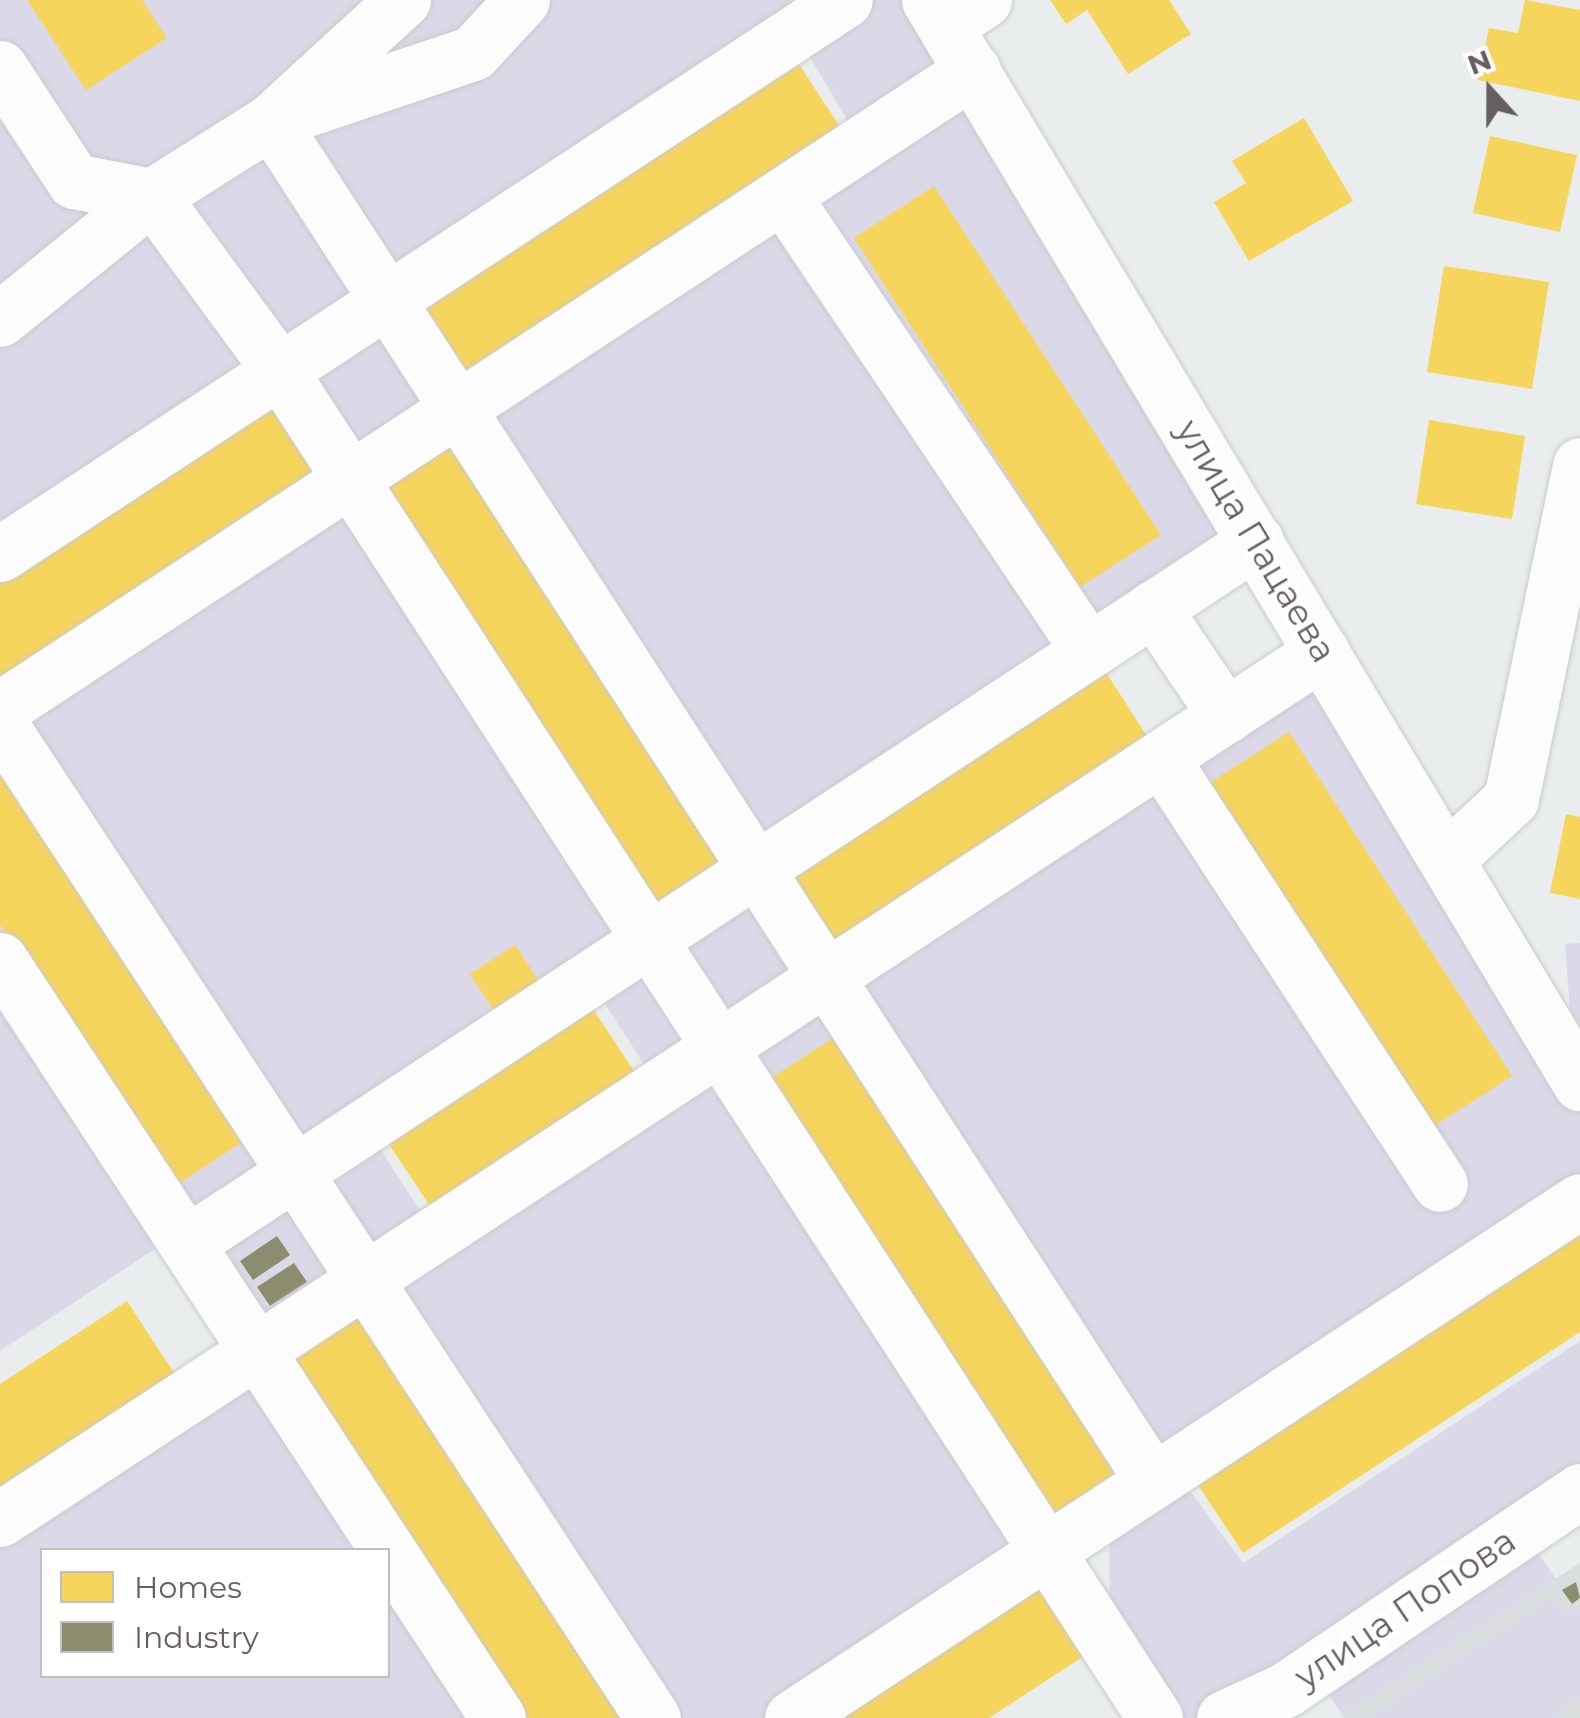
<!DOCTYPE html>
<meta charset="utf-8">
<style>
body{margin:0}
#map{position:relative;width:1580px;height:1718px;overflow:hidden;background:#e9eded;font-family:Montserrat,sans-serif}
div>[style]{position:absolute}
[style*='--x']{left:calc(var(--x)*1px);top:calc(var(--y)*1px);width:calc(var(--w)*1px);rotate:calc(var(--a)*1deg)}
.industrial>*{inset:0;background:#d9dddd}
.green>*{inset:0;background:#dbd8e8}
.homes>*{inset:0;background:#f6d55c}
.industry>*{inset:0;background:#8c8c6e}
.roads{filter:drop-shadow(0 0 2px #cacacb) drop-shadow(0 0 2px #cacacb)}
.minor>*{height:55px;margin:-27.5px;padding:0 27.5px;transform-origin:27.5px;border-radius:27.5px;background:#fcfcfc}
span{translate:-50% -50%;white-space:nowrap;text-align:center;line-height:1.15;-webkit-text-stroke:10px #fff;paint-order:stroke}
.street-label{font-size:35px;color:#665e5f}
.legend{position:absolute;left:40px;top:1548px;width:350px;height:130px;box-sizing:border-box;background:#fff;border:2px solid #c2bfbf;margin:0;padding:12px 18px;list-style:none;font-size:30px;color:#665e5f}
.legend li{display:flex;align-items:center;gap:20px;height:50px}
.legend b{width:50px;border:2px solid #c2bfbf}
.north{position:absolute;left:1440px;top:40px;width:100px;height:100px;-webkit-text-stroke:8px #fff;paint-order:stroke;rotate:339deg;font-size:28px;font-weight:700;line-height:40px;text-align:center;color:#665e5f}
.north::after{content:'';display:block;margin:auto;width:35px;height:45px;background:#665e5f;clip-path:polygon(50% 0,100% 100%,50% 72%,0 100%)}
</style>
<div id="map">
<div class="industrial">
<div style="clip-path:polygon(1580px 1563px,1580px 1718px,1344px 1718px,1343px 1716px)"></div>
</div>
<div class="green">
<div style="clip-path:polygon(0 0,393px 0,151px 188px,76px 166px,0 49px)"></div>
<div style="clip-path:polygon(426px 0,791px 0,798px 15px,0 535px,0 337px)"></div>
<div style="clip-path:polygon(827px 0,918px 0,1236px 537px,0 1351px,0 723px,868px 155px,802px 44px)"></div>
<div style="clip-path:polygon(0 80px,126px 203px,0 306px)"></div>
<div style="clip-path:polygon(380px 319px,435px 407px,352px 464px,294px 373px)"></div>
<div style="clip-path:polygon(evenodd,1316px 678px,1580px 1106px,1580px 1178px,773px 1718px,0 1718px,0 1529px,1316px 678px,42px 1550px,388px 1550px,388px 1676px,42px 1676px,42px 1550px)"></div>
<div style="clip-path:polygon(775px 869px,834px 963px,653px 1078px,594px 987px)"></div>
<div style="clip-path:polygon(1580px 943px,1580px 1025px,1570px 1010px,1565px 944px)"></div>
<div style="clip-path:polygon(371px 1135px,428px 1223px,260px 1335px,201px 1249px)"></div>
<div style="clip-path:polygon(1580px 1341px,1580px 1477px,1289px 1678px,1195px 1718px,1177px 1718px,1110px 1633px,1109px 1533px,1178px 1475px,1243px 1563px)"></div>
<div style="clip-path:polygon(1539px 1554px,1556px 1579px,1343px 1716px,1326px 1691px)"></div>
<div style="clip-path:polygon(1552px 1598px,1567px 1614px,1580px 1609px,1580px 1695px,1558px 1709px,1559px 1718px,1368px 1718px)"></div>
</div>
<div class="homes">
<div style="clip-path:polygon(27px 0,142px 0,167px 38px,86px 90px)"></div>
<div style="clip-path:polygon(1050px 0,1169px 0,1191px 34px,1128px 74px,1087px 10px,1066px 24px)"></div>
<div style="clip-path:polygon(1525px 0,1580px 10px,1580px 101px,1478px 80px,1489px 28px,1518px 33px)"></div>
<div style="clip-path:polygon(793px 55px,846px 136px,473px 381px,420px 299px)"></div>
<div style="clip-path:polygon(1304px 118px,1353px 201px,1249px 261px,1214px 202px,1246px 183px,1232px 161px)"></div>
<div style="clip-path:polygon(1490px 136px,1577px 155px,1560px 232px,1473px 213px)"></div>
<div style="clip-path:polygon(934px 186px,1161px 535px,1080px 587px,854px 238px)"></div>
<div style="clip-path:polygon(1444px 266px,1549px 282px,1532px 389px,1427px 372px)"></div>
<div style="clip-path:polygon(278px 391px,331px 472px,0 690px,0 573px)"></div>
<div style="clip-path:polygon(1429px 420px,1525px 436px,1512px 519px,1416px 504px)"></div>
<div style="clip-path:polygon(452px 434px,735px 868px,655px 921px,371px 486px)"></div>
<div style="clip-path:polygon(1100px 663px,1152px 744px,837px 951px,784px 870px)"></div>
<div style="clip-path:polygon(1289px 732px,1512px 1076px,1431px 1128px,1208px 784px)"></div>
<div style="clip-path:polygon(0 749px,253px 1135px,172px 1188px,0 925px)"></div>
<div style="clip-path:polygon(1566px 814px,1580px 817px,1580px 899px,1550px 893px)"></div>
<div style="clip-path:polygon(515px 945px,545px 990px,500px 1020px,470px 974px)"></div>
<div style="clip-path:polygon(587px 1000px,640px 1080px,436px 1215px,382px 1134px)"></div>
<div style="clip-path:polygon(841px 1033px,1125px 1467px,1043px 1520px,759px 1086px)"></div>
<div style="clip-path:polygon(1580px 1217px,1580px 1332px,1243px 1553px,1190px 1473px)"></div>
<div style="clip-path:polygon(360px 1297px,636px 1718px,522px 1718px,280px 1350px)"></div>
<div style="clip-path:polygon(127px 1301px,180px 1382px,0 1500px,0 1384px)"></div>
<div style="clip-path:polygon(1037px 1571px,1090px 1652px,989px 1718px,814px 1718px)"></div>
</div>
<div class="industry">
<div style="clip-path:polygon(277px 1236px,290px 1255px,253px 1280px,240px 1261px)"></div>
<div style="clip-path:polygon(294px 1263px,307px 1282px,270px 1306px,257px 1287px)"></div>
<div style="clip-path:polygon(1576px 1582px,1580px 1598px,1572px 1604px,1562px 1590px)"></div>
</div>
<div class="roads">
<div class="minor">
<div style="--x:522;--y:0;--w:72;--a:132.8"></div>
<div style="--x:473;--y:53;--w:213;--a:161.4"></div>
<div style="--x:271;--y:121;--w:1621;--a:57.04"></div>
<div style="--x:929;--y:0;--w:1264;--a:58.99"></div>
<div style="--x:945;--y:26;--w:47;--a:-33.7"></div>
<div style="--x:0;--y:68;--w:135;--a:56.8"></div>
<div style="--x:74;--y:181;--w:79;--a:10.9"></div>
<div style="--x:152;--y:196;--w:217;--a:53.8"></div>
<div style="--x:280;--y:371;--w:1606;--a:56.99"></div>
<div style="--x:783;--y:196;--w:548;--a:56.08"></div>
<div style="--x:0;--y:319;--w:196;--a:-39"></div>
<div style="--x:152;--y:196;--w:141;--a:-32.2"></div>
<div style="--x:271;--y:121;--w:179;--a:-42.5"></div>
<div style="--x:0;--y:554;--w:1010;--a:-33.25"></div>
<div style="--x:1153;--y:608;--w:130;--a:55.9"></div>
<div style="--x:0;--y:709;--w:1164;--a:-33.29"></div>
<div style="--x:0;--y:724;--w:1189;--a:56.7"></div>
<div style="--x:1161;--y:758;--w:509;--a:56.78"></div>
<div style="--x:1448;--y:858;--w:86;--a:-43.1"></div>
<div style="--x:1511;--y:799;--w:341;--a:-78.3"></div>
<div style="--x:0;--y:960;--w:907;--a:56.7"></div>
<div style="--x:187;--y:1243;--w:1279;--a:-33.29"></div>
<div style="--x:0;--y:1519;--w:1581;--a:-33.26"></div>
<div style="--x:792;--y:1718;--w:942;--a:-33.27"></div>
<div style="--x:1224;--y:1718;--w:67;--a:-24.7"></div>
<div style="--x:1285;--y:1690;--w:356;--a:-34"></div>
</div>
</div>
<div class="street-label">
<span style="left:1256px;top:541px;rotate:59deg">улица Пацаева</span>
<span style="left:1405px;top:1609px;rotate:-34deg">улица Попова</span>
</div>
<ul class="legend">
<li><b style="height:28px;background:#f6d55c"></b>Homes</li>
<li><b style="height:28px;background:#8c8c6e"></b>Industry</li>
</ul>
<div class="north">N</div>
</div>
